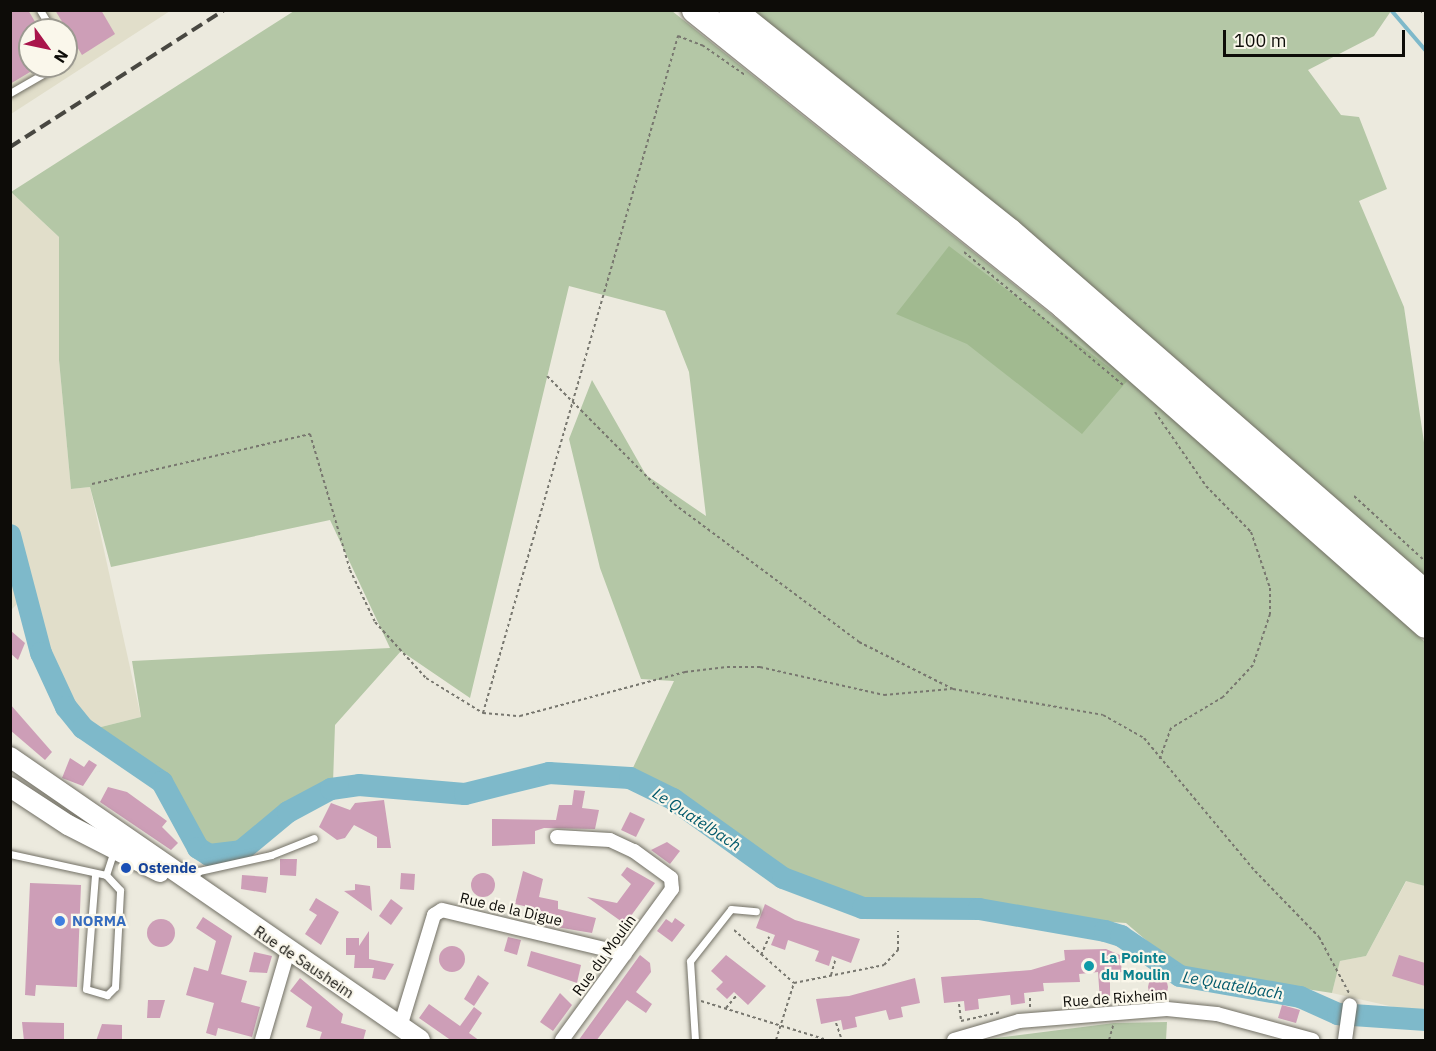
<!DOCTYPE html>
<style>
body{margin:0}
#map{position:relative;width:1436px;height:1051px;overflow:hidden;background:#eceade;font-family:"IBM Plex Sans",sans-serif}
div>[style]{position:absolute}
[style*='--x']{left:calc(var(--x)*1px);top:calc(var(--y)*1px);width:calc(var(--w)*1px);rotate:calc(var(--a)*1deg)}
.built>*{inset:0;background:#e1deca}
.green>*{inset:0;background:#b4c7a6}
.forest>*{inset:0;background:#a1ba90}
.stream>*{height:4px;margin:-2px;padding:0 2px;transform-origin:2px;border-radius:2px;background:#7eb9ca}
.river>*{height:22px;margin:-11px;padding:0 11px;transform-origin:11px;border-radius:11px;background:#7eb9ca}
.building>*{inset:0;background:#cd9eb7}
.round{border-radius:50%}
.path>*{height:2px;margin-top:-1px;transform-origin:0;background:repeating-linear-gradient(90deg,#78776f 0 3px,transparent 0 6px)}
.roads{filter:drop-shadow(0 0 2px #716f64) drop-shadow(0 0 2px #716f64)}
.service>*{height:7px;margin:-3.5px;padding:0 3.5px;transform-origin:3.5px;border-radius:3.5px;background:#fff}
.minor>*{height:14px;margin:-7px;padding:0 7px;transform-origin:7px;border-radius:7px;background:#fff}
.secondary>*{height:20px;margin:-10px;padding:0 10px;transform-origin:10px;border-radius:10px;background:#fff}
.motorway>*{height:26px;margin:-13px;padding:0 13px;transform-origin:13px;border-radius:13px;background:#fff}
.rail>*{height:4px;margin-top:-2px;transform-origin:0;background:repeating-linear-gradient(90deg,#484741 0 12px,transparent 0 18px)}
.dots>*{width:16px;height:16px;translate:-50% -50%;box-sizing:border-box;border:3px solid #faf7eb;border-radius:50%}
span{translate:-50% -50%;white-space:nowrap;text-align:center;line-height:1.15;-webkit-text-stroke:4.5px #faf7eb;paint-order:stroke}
.transit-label{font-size:15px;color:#164399;font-weight:700}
.left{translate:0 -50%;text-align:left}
.street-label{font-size:15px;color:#0d0c08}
.shop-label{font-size:15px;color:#366cbe;font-weight:700}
.culture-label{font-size:15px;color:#0d838f;font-weight:700}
.water-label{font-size:16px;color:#01596b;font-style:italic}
.frame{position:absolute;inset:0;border:12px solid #0d0c08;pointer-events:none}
.north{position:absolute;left:18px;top:18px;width:60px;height:60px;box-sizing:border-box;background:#faf7eb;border:2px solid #9b9990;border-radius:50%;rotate:123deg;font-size:16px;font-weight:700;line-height:24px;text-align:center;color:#0d0c08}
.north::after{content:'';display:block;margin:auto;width:21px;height:27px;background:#a9154b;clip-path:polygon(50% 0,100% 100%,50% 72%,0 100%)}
.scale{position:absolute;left:1223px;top:30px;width:182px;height:27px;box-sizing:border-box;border:3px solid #0d0c08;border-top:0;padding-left:8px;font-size:18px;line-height:21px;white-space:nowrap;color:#0d0c08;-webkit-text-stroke:4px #faf7eb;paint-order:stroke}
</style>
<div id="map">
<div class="built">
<div style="clip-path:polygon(evenodd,11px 11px,170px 11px,11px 114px,11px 11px,30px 30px,66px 30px,66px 66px,30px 66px,30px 30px)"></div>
<div style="clip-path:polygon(11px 192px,59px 237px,59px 360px,71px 489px,90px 487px,141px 717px,89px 730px,21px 600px,11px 610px)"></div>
<div style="clip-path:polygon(1407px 880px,1425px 886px,1425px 1014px,1332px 993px,1340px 961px,1366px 956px)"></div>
</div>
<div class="green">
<div style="clip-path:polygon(294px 11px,672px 11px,1197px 431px,1425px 642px,1425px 886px,1406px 881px,1366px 956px,1340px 961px,1332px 993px,1181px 970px,1126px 923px,1051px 918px,975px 904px,864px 903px,785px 872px,679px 796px,631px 772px,674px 681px,641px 679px,600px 568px,569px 439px,592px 380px,646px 475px,706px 516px,689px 372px,665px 311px,569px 286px,470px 698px,401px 651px,335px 725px,333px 783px,229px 848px,202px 844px,167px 778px,89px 730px,141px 717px,132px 661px,390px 648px,330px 520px,111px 567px,90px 487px,71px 489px,59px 360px,59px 237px,11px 192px)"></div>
<div style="clip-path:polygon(747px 11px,1391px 11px,1374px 36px,1308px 70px,1341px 115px,1359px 117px,1387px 189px,1359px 201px,1404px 307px,1425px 449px,1425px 580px,1168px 352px)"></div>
<div style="clip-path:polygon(1167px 1022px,1166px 1040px,980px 1040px,1114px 1023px)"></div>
</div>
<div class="forest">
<div style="clip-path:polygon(949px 246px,1127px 381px,1082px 434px,967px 344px,896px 314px)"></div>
</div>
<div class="stream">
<div style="--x:1391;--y:10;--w:54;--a:49.5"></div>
</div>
<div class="river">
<div style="--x:10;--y:535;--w:122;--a:75.3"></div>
<div style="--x:41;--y:653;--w:60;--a:65.2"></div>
<div style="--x:66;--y:707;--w:27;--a:51"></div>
<div style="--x:83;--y:728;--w:96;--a:34.4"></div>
<div style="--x:162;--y:782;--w:75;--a:61.4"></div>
<div style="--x:198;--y:848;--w:13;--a:32"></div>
<div style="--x:209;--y:855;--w:32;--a:-7"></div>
<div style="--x:241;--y:851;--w:61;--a:-39.7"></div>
<div style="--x:288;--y:812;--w:49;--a:-28.1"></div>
<div style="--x:331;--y:789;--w:28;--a:-8"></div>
<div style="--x:359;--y:785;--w:106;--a:4.9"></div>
<div style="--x:465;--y:794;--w:87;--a:-14"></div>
<div style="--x:549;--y:773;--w:81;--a:3.5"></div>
<div style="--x:630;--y:778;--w:48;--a:26"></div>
<div style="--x:673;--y:799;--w:135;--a:35.7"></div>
<div style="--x:783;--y:878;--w:85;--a:20.6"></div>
<div style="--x:863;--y:908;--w:116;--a:0.5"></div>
<div style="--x:979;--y:909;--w:128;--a:9.9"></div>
<div style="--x:1105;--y:931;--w:17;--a:17"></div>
<div style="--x:1121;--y:936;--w:71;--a:34.1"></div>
<div style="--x:1180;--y:976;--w:122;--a:9.9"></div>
<div style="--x:1300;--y:997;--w:42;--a:24.1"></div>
<div style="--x:1338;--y:1014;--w:88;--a:3.9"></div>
</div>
<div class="building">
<div style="clip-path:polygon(10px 10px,28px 10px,40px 30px,30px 30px,30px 72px,10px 84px)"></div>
<div style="clip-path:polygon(55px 10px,101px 10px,115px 34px,82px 55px)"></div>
<div style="clip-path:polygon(10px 630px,25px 643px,18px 660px,10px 653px)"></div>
<div style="clip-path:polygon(10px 704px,52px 752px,45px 760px,10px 730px)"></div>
<div style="clip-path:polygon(70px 758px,84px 767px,89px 760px,97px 765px,83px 786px,62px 778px)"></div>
<div style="clip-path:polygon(108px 787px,127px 792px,167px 821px,162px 827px,178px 843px,171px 850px,100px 802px)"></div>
<div style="clip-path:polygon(574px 790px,585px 791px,582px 808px,599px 810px,595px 829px,544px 828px,535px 831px,535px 844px,492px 846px,492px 819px,556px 820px,559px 805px,572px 805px)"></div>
<div style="clip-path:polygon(384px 800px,391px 848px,377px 848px,377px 837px,354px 825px,345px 838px,337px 840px,319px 827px,331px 803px,350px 810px,355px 803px)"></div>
<div style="clip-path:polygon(630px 812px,645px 819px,636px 837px,621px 830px)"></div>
<div style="clip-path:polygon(667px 842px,680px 851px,670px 864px,651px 850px)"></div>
<div style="clip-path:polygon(280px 859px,297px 859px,296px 876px,280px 875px)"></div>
<div style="clip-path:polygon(627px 867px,655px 883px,625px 924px,587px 897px,617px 903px,631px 884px,621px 875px)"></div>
<div style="clip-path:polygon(523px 871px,543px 879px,539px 897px,558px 901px,558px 909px,596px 918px,592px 933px,538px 924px,541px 910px,515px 904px)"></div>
<div class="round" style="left:471px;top:873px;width:24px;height:24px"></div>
<div style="clip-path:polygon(401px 873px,415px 874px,414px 890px,400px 889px)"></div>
<div style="clip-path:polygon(242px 875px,268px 877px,266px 893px,241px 889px)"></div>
<div style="clip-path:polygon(30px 883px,81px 885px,77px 987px,36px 985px,35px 996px,25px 995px)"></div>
<div style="clip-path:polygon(355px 884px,370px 886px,372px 911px,344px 891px,355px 890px)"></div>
<div style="clip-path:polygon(316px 898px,339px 912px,321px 945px,305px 934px,317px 915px,309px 910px)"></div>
<div style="clip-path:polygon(391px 899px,403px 908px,391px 925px,379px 916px)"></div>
<div style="clip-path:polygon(765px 904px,795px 920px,860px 939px,851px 963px,832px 956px,829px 966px,815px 961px,819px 951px,788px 940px,785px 950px,771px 945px,775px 935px,756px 928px)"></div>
<div style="clip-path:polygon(203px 917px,232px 936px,221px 974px,247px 981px,241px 1002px,260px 1007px,252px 1037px,218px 1028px,216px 1036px,206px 1033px,214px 1003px,186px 995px,194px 967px,208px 971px,216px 941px,196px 928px)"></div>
<div style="clip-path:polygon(675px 918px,685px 925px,672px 942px,657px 931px,666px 919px,672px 923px)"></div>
<div class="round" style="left:147px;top:919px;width:28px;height:28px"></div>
<div style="clip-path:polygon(369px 931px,369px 959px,394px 964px,385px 980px,372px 978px,374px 968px,354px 968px,355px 955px,346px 955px,346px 938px,359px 938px,359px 946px)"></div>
<div style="clip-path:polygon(508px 937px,521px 940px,517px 955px,504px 951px)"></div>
<div class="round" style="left:439px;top:946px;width:26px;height:26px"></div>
<div style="clip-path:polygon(1106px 949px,1120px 955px,1122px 972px,1110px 973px,1110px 1001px,1100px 1001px,1098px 972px,1079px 974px,1080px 982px,1043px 983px,1044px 991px,1024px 993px,1025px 1003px,1011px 1005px,1010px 995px,978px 999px,979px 1009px,965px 1011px,964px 1001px,944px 1003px,941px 977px,1031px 970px,1065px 960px,1064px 950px)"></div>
<div style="clip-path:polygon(531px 951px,581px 965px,577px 983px,527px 966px)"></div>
<div style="clip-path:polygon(254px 952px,272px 956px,267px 973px,249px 972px)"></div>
<div style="clip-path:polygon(640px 955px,650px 963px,651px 972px,636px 992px,652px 1004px,646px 1013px,627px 1000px,596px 1041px,578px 1041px)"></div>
<div style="clip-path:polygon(726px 955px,766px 986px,748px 1005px,734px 992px,727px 999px,716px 989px,723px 982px,711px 971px)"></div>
<div style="clip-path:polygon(1399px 955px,1425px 963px,1425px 986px,1392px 976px)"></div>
<div style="clip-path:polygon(478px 975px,489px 983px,474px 1006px,464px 999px)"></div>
<div class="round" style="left:1148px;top:977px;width:20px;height:20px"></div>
<div style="clip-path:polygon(300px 978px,343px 1014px,341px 1023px,366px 1030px,363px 1041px,319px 1041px,322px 1032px,306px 1027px,312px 1007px,290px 991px)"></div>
<div style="clip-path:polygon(915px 978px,920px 1003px,901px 1007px,903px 1017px,889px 1020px,886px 1010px,855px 1017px,857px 1027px,843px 1030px,841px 1020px,821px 1024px,816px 999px,849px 996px)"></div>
<div style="clip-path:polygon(560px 993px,572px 1005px,553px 1031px,540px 1022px)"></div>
<div style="clip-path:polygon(148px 1000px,165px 1000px,160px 1018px,147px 1018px)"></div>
<div style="clip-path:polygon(429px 1004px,460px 1026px,474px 1007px,482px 1013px,469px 1033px,480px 1041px,452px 1041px,419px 1018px)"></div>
<div style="clip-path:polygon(1282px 1005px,1300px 1010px,1296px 1023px,1278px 1018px)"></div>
<div style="clip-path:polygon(22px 1022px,64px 1023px,64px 1041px,24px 1041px)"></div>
<div style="clip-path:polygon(102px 1024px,122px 1025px,122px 1041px,96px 1041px)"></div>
</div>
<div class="path">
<div style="--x:1420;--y:10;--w:8;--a:45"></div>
<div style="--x:964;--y:252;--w:207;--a:39.9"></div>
<div style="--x:547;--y:376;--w:180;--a:45.2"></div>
<div style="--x:674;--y:504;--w:231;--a:36.7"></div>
<div style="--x:859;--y:642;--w:105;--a:26.6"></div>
<div style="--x:953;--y:689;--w:152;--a:9.8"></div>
<div style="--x:1103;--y:715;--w:47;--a:29.3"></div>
<div style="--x:1144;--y:738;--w:173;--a:50.2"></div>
<div style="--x:1255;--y:871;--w:92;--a:45.9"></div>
<div style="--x:1319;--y:937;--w:64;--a:61.8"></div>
<div style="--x:1155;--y:412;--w:90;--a:55.4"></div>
<div style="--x:1206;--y:486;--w:64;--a:45.6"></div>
<div style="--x:1251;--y:532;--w:59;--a:71.3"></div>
<div style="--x:1270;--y:588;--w:26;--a:90"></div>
<div style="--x:1270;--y:614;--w:54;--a:108.4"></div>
<div style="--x:1253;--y:665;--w:44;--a:133.2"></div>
<div style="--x:1223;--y:697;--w:61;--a:149.2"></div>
<div style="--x:1171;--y:728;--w:33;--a:110"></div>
<div style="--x:92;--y:484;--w:224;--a:-12.9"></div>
<div style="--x:310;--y:434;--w:142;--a:73.6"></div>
<div style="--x:350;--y:570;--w:58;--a:64.3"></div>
<div style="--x:375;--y:622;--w:76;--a:47.7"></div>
<div style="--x:426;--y:678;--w:67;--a:31.6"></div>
<div style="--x:483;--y:713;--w:37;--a:5"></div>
<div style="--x:520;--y:716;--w:171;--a:-14.9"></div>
<div style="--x:685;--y:672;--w:42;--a:-6.8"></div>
<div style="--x:727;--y:667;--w:33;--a:0"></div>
<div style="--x:760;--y:667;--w:127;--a:12.7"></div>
<div style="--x:884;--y:695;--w:67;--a:-5.1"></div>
<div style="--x:1354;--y:496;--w:98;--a:42.5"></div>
<div style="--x:483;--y:713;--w:705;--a:-73.93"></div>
<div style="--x:678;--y:36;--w:26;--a:21"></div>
<div style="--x:702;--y:45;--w:52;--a:34.9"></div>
<div style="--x:734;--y:930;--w:80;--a:41.5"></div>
<div style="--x:794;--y:983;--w:92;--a:-11.3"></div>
<div style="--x:884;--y:965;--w:21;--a:-47"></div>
<div style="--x:898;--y:950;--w:19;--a:-90"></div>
<div style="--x:761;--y:955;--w:20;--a:-66"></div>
<div style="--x:831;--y:975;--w:15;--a:-74"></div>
<div style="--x:701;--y:1001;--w:132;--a:17.2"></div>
<div style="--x:959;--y:1004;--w:17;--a:83"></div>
<div style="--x:961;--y:1021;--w:41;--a:-12.7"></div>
<div style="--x:1030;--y:1007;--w:12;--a:-90"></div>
<div style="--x:726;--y:1008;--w:16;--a:-50"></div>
<div style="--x:836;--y:1023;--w:18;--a:71"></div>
<div style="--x:776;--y:1040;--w:60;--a:-72.5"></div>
<div style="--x:1109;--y:1040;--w:15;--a:-74"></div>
</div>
<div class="roads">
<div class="service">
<div style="--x:40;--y:10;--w:23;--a:59"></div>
<div style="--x:66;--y:54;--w:7;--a:90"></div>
<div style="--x:10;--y:93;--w:54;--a:-29.9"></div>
<div style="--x:10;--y:854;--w:98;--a:12.3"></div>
<div style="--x:106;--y:875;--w:26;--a:-72"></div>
<div style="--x:95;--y:875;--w:114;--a:94.5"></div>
<div style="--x:86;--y:989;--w:22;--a:16"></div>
<div style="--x:107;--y:995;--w:11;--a:-45"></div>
<div style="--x:115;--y:987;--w:97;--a:-87"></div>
<div style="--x:120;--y:890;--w:21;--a:-133"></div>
<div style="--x:191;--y:880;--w:12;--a:-48"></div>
<div style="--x:199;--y:871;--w:74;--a:-12.5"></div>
<div style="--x:271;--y:855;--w:46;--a:-21.6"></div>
<div style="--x:695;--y:1040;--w:79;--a:-93.6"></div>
<div style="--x:690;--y:961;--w:66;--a:-51.7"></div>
<div style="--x:731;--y:909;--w:25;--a:5"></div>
</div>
<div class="minor">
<div style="--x:557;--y:837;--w:53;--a:3.2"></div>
<div style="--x:610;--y:840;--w:26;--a:25"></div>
<div style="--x:634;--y:851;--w:46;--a:36.1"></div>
<div style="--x:671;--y:878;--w:11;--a:85"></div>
<div style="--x:672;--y:889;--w:187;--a:126.1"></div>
<div style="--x:400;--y:1027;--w:117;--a:-73.1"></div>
<div style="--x:434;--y:915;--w:9;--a:-32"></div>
<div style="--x:442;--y:910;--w:188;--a:13.5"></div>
<div style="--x:262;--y:1040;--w:93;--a:-73.7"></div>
<div style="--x:954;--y:1040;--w:68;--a:-16.3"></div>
<div style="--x:1019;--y:1021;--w:148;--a:-4.6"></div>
<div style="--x:1167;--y:1009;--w:50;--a:5.7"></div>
<div style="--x:1217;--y:1014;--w:99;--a:15.2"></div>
<div style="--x:1345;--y:1040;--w:35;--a:-82"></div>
</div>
<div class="secondary">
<div style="--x:10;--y:757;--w:498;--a:34.6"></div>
<div style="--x:10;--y:787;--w:69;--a:33.2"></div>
<div style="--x:68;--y:825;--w:103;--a:27.1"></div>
</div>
<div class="motorway">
<div style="--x:695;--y:10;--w:473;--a:38.7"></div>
<div style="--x:1064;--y:306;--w:482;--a:41.4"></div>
<div style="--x:732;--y:10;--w:354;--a:38.6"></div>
<div style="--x:1009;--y:231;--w:553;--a:41.04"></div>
</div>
</div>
<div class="rail">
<div style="--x:10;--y:147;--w:254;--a:-32.6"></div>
</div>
<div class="dots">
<div style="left:126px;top:868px;background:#1a4fb4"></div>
<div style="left:60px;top:921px;background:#3f7fe0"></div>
<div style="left:1089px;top:966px;background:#0f9aa8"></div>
</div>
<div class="transit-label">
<span class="left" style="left:138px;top:868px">Ostende</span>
</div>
<div class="street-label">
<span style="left:511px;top:909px;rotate:13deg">Rue de la Digue</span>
<span style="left:604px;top:955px;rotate:-54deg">Rue du Moulin</span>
<span style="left:304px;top:962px;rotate:34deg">Rue de Sausheim</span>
<span style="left:1115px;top:998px;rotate:-4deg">Rue de Rixheim</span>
</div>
<div class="shop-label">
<span class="left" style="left:72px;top:921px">NORMA</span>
</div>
<div class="culture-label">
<span class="left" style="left:1101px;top:966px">La Pointe<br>du Moulin</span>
</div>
<div class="water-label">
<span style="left:697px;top:819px;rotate:33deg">Le Quatelbach</span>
<span style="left:1233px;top:985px;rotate:10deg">Le Quatelbach</span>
</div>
<div class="frame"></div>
<div class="north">N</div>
<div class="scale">100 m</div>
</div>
